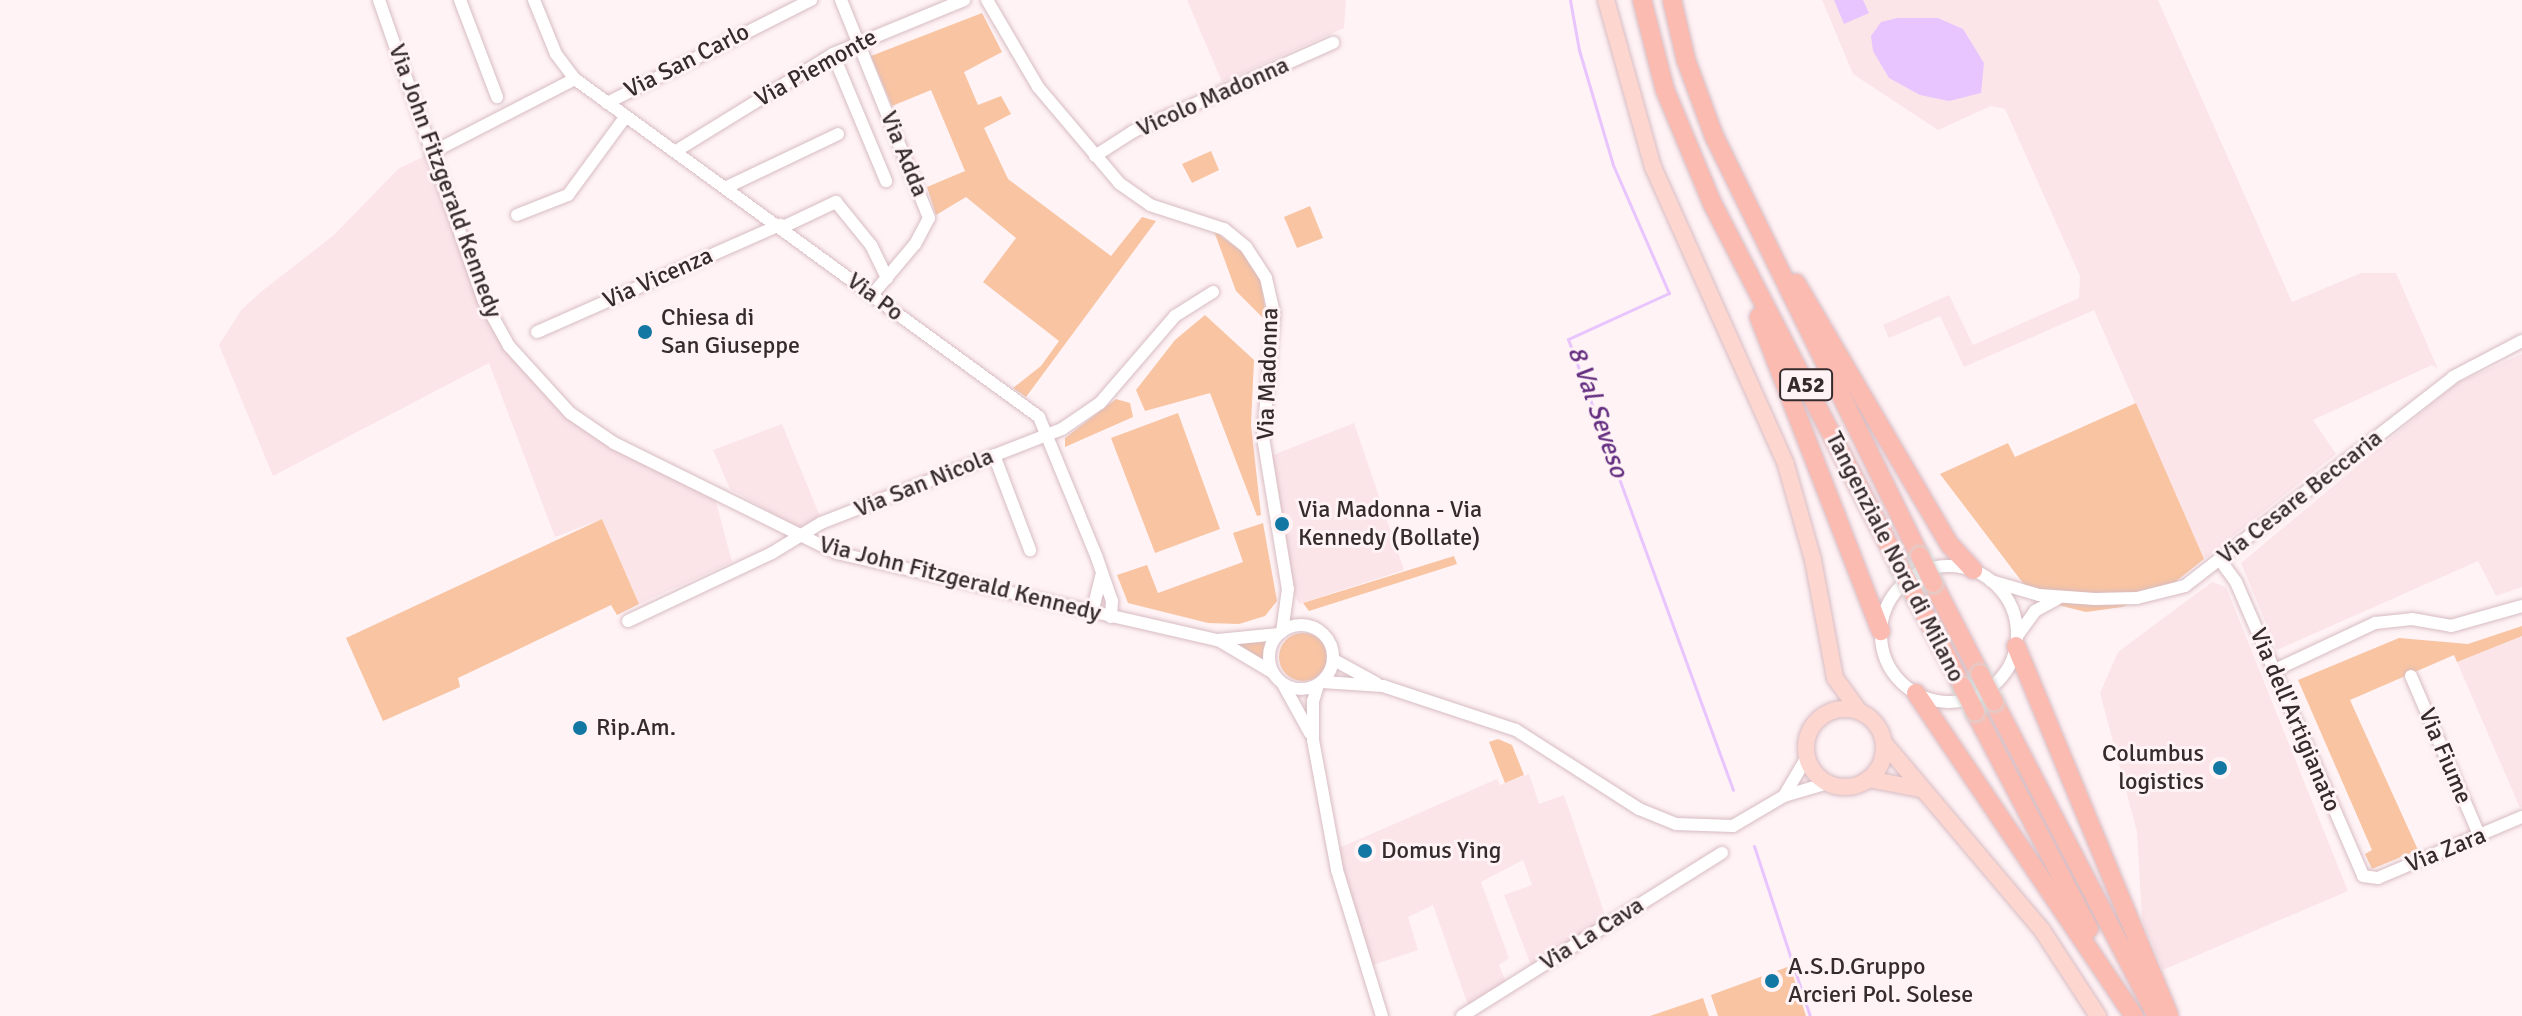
<!DOCTYPE html>
<style>
body{margin:0}
#map{position:relative;width:2522px;height:1016px;overflow:hidden;background:#fff3f6;font-family:Signika,sans-serif}
div>[style]{position:absolute}
[style*='--x']{left:calc(var(--x)*1px);top:calc(var(--y)*1px);width:calc(var(--w)*1px);rotate:calc(var(--a)*1deg)}
.built>*{inset:0;background:#fbe5e9}
.green>*{inset:0;background:#f8c4a2}
.round{border-radius:50%}
.water>*{inset:0;background:#e8c5fe}
.stream>*{height:3px;margin:-1.5px;padding:0 1.5px;transform-origin:1.5px;border-radius:1.5px;background:#e8c5fe}
.roads{filter:drop-shadow(0 0 2px #d7bcc2) drop-shadow(0 0 2px #d7bcc2)}
.minor>*{height:12px;margin:-6px;padding:0 6px;transform-origin:6px;border-radius:6px;background:#fff}
.minor>.ring{margin:-6px;padding:0;box-sizing:content-box;background:none;border:12px solid #fff;border-radius:50%}
.major>*{height:16px;margin:-8px;padding:0 8px;transform-origin:8px;border-radius:8px;background:#fdd6d0}
.major>.ring{margin:-8px;padding:0;box-sizing:content-box;background:none;border:16px solid #fdd6d0;border-radius:50%}
.highway>*{height:18px;margin:-9px;padding:0 9px;transform-origin:9px;border-radius:9px;background:#fcbbb1}
.bridges{filter:drop-shadow(0 0 2px #d7d5d5) drop-shadow(0 0 2px #d7d5d5)}
.highway-bridge>*{height:18px;margin:-9px;padding:0 9px;transform-origin:9px;border-radius:9px;background:#fcbbb1}
.dots>*{width:22px;height:22px;translate:-50% -50%;box-sizing:border-box;border:4px solid #fff3f6;border-radius:50%}
span{translate:-50% -50%;white-space:nowrap;text-align:center;line-height:1.15;-webkit-text-stroke:6px #fff3f6;paint-order:stroke}
.shield-label span{padding:2px 6px;background:#fff3f6;border:2px solid;border-radius:6px;-webkit-text-stroke-width:0}
.shield-label{font-size:22px;color:#352b2d;font-weight:700}
.street-label{font-size:24px;color:#352b2d}
.poi-label{font-size:24px;color:#352b2d}
.left{translate:0 -50%;text-align:left}
.right{translate:-100% -50%;text-align:right}
.water-label{font-size:26px;color:#642f80;font-style:italic}
</style>
<div id="map">
<div class="built">
<div style="clip-path:polygon(1187px 0,1346px 0,1344px 28px,1222px 82px)"></div>
<div style="clip-path:polygon(1822px 0,2158px 0,2292px 302px,2361px 273px,2396px 273px,2438px 369px,2432px 365px,2313px 420px,2336px 454px,2204px 559px,2094px 310px,1964px 367px,1940px 316px,1889px 338px,1883px 325px,1949px 295px,1973px 345px,2079px 298px,2080px 276px,2005px 109px,1991px 106px,1938px 130px,1853px 74px)"></div>
<div style="clip-path:polygon(431px 153px,484px 301px,509px 346px,570px 413px,715px 498px,732px 562px,639px 604px,602px 519px,555px 537px,489px 363px,273px 476px,219px 345px,242px 309px,262px 291px,334px 235px,398px 169px)"></div>
<div style="clip-path:polygon(2522px 354px,2522px 587px,2496px 596px,2478px 561px,2277px 650px,2241px 563px,2457px 383px)"></div>
<div style="clip-path:polygon(1354px 423px,1404px 570px,1299px 604px,1290px 584px,1268px 457px)"></div>
<div style="clip-path:polygon(782px 424px,822px 521px,804px 531px,730px 489px,713px 450px)"></div>
<div style="clip-path:polygon(2212px 582px,2226px 587px,2348px 891px,2163px 970px,2142px 920px,2137px 832px,2100px 693px,2118px 652px)"></div>
<div style="clip-path:polygon(2522px 636px,2522px 807px,2520px 808px,2457px 662px)"></div>
<div style="clip-path:polygon(1529px 774px,1539px 804px,1564px 795px,1607px 921px,1532px 968px,1504px 895px,1532px 885px,1523px 860px,1481px 882px,1509px 958px,1499px 965px,1507px 984px,1469px 1008px,1433px 905px,1408px 917px,1418px 950px,1367px 967px,1337px 849px,1497px 779px,1500px 785px)"></div>
</div>
<div class="green">
<div style="clip-path:polygon(982px 13px,1002px 52px,964px 72px,978px 105px,1001px 96px,1011px 114px,984px 128px,1008px 179px,1111px 256px,1142px 217px,1156px 221px,1026px 397px,1013px 388px,1041px 366px,1059px 341px,983px 282px,1016px 238px,966px 197px,936px 215px,927px 187px,965px 171px,931px 90px,892px 106px,871px 56px)"></div>
<div style="clip-path:polygon(1211px 151px,1219px 170px,1192px 183px,1182px 164px)"></div>
<div style="clip-path:polygon(1310px 206px,1323px 238px,1297px 248px,1284px 217px)"></div>
<div style="clip-path:polygon(1214px 231px,1245px 254px,1261px 280px,1267px 322px,1236px 291px)"></div>
<div style="clip-path:polygon(1205px 315px,1254px 360px,1251px 425px,1261px 515px,1257px 516px,1210px 393px,1145px 411px,1136px 390px,1175px 340px)"></div>
<div style="clip-path:polygon(1116px 399px,1130px 403px,1133px 417px,1065px 447px,1065px 438px)"></div>
<div style="clip-path:polygon(2136px 403px,2204px 559px,2165px 590px,2122px 607px,2086px 612px,2042px 601px,2026px 587px,1940px 474px,2008px 443px,2015px 457px)"></div>
<div style="clip-path:polygon(1178px 413px,1220px 529px,1155px 553px,1111px 438px)"></div>
<div style="clip-path:polygon(602px 519px,639px 604px,617px 615px,611px 605px,458px 678px,460px 687px,383px 721px,346px 638px)"></div>
<div style="clip-path:polygon(1263px 523px,1277px 601px,1265px 616px,1239px 624px,1208px 623px,1128px 603px,1117px 575px,1147px 565px,1158px 593px,1243px 562px,1233px 533px)"></div>
<div style="clip-path:polygon(1454px 556px,1457px 564px,1309px 611px,1303px 603px)"></div>
<div style="clip-path:polygon(2522px 626px,2522px 636px,2457px 662px,2454px 655px,2350px 700px,2418px 850px,2372px 869px,2365px 854px,2372px 850px,2298px 680px,2399px 638px,2468px 644px)"></div>
<div class="round" style="left:1279px;top:633px;width:48px;height:48px"></div>
<div style="clip-path:polygon(1268px 640px,1267px 655px,1260px 660px,1236px 646px,1237px 641px)"></div>
<div style="clip-path:polygon(1498px 739px,1512px 745px,1524px 775px,1505px 783px,1489px 742px)"></div>
<div style="clip-path:polygon(1790px 966px,1806px 1016px,1718px 1016px,1711px 995px)"></div>
<div style="clip-path:polygon(1703px 998px,1709px 1016px,1650px 1016px)"></div>
</div>
<div class="water">
<div style="clip-path:polygon(1834px 0,1863px 0,1869px 13px,1844px 24px)"></div>
<div style="clip-path:polygon(1897px 18px,1938px 18px,1963px 29px,1984px 63px,1981px 93px,1949px 101px,1920px 95px,1889px 78px,1873px 51px,1871px 36px,1881px 22px)"></div>
</div>
<div class="stream">
<div style="--x:1570;--y:0;--w:51;--a:79.8"></div>
<div style="--x:1579;--y:50;--w:120;--a:73.5"></div>
<div style="--x:1613;--y:165;--w:140;--a:66.4"></div>
<div style="--x:1669;--y:293;--w:111;--a:155.5"></div>
<div style="--x:1568;--y:339;--w:480;--a:69.9"></div>
<div style="--x:1754;--y:846;--w:179;--a:71.8"></div>
</div>
<div class="roads">
<div class="minor">
<div style="--x:379;--y:0;--w:319;--a:70.8"></div>
<div style="--x:484;--y:301;--w:51;--a:60.9"></div>
<div style="--x:509;--y:346;--w:91;--a:47.7"></div>
<div style="--x:570;--y:413;--w:53;--a:34.3"></div>
<div style="--x:614;--y:443;--w:249;--a:26.3"></div>
<div style="--x:837;--y:553;--w:391;--a:12.9"></div>
<div style="--x:1218;--y:640;--w:61;--a:-5.6"></div>
<div style="--x:460;--y:0;--w:104;--a:69.1"></div>
<div style="--x:534;--y:0;--w:58;--a:67.8"></div>
<div style="--x:556;--y:54;--w:31;--a:53"></div>
<div style="--x:575;--y:79;--w:574;--a:36.07"></div>
<div style="--x:1039;--y:417;--w:152;--a:67.6"></div>
<div style="--x:1097;--y:558;--w:46;--a:70.8"></div>
<div style="--x:1112;--y:601;--w:16;--a:94"></div>
<div style="--x:841;--y:0;--w:235;--a:68"></div>
<div style="--x:929;--y:218;--w:30;--a:118"></div>
<div style="--x:915;--y:244;--w:67;--a:130.1"></div>
<div style="--x:987;--y:0;--w:101;--a:59.6"></div>
<div style="--x:1038;--y:87;--w:126;--a:49.8"></div>
<div style="--x:1119;--y:183;--w:38;--a:35"></div>
<div style="--x:1150;--y:205;--w:78;--a:18"></div>
<div style="--x:1224;--y:229;--w:28;--a:39"></div>
<div style="--x:1246;--y:247;--w:37;--a:57"></div>
<div style="--x:1266;--y:278;--w:37;--a:77"></div>
<div style="--x:1274;--y:314;--w:123;--a:95.1"></div>
<div style="--x:1263;--y:437;--w:154;--a:80.7"></div>
<div style="--x:1288;--y:589;--w:43;--a:97.9"></div>
<div style="--x:833;--y:54;--w:138;--a:67.3"></div>
<div style="--x:607;--y:103;--w:229;--a:-26.8"></div>
<div style="--x:676;--y:151;--w:185;--a:-31.7"></div>
<div style="--x:833;--y:54;--w:142;--a:-22.4"></div>
<div style="--x:431;--y:153;--w:162;--a:-27.2"></div>
<div style="--x:1095;--y:156;--w:46;--a:-32.7"></div>
<div style="--x:1134;--y:131;--w:218;--a:-23.9"></div>
<div style="--x:727;--y:187;--w:123;--a:-25.5"></div>
<div style="--x:517;--y:215;--w:55;--a:-21.4"></div>
<div style="--x:568;--y:195;--w:98;--a:-53.7"></div>
<div style="--x:783;--y:227;--w:59;--a:-25.3"></div>
<div style="--x:836;--y:202;--w:55;--a:50.9"></div>
<div style="--x:871;--y:245;--w:37;--a:64"></div>
<div style="--x:537;--y:332;--w:266;--a:-23.8"></div>
<div style="--x:994;--y:455;--w:102;--a:69.2"></div>
<div style="--x:2220;--y:560;--w:27;--a:54"></div>
<div style="--x:2236;--y:582;--w:320;--a:66.6"></div>
<div style="--x:2363;--y:876;--w:15;--a:8"></div>
<div style="--x:2378;--y:878;--w:156;--a:-23"></div>
<div class="ring" style="left:1881px;top:566px;width:124px;height:124px"></div>
<div style="--x:1991;--y:581;--w:50;--a:16.3"></div>
<div style="--x:2039;--y:595;--w:56;--a:4.1"></div>
<div style="--x:2095;--y:599;--w:42;--a:-1.4"></div>
<div style="--x:2137;--y:598;--w:49;--a:-14"></div>
<div style="--x:2185;--y:586;--w:340;--a:-37.9"></div>
<div style="--x:2453;--y:377;--w:78;--a:-27.6"></div>
<div style="--x:1092;--y:613;--w:41;--a:-76"></div>
<div style="--x:628;--y:621;--w:159;--a:-25.3"></div>
<div style="--x:772;--y:553;--w:57;--a:-31.5"></div>
<div style="--x:821;--y:523;--w:259;--a:-21.3"></div>
<div style="--x:1062;--y:429;--w:46;--a:-34.4"></div>
<div style="--x:1100;--y:403;--w:115;--a:-49.2"></div>
<div style="--x:1175;--y:316;--w:45;--a:-32.3"></div>
<div class="ring" style="left:1269px;top:625px;width:52px;height:52px"></div>
<div style="--x:2017;--y:636;--w:31;--a:-54"></div>
<div style="--x:2035;--y:611;--w:26;--a:-29"></div>
<div style="--x:1220;--y:641;--w:61;--a:30.8"></div>
<div style="--x:1334;--y:660;--w:48;--a:28.7"></div>
<div style="--x:2273;--y:671;--w:113;--a:-25.2"></div>
<div style="--x:2375;--y:623;--w:37;--a:-6"></div>
<div style="--x:2412;--y:619;--w:40;--a:10"></div>
<div style="--x:2451;--y:626;--w:74;--a:-15.7"></div>
<div style="--x:2411;--y:676;--w:175;--a:66.8"></div>
<div style="--x:1322;--y:682;--w:61;--a:3.8"></div>
<div style="--x:1383;--y:686;--w:140;--a:18.3"></div>
<div style="--x:1516;--y:730;--w:146;--a:32.7"></div>
<div style="--x:1639;--y:809;--w:40;--a:22"></div>
<div style="--x:1676;--y:824;--w:57;--a:2"></div>
<div style="--x:1733;--y:826;--w:59;--a:-30.5"></div>
<div style="--x:1784;--y:796;--w:46;--a:-16.5"></div>
<div style="--x:1283;--y:684;--w:56;--a:61.1"></div>
<div style="--x:1318;--y:685;--w:17;--a:107"></div>
<div style="--x:1313;--y:701;--w:39;--a:90"></div>
<div style="--x:1313;--y:740;--w:132;--a:79.5"></div>
<div style="--x:1337;--y:870;--w:153;--a:72.9"></div>
<div style="--x:1784;--y:796;--w:45;--a:-59.5"></div>
<div style="--x:1462;--y:1016;--w:307;--a:-32.1"></div>
</div>
<div class="major">
<div style="--x:1606;--y:0;--w:173;--a:74.3"></div>
<div style="--x:1653;--y:167;--w:326;--a:65.9"></div>
<div style="--x:1786;--y:465;--w:99;--a:74.1"></div>
<div style="--x:1813;--y:560;--w:120;--a:79.4"></div>
<div style="--x:1835;--y:678;--w:41;--a:54"></div>
<div class="ring" style="left:1806px;top:709px;width:62px;height:62px"></div>
<div style="--x:1884;--y:743;--w:245;--a:49.8"></div>
<div style="--x:2042;--y:930;--w:103;--a:56.9"></div>
<div style="--x:1868;--y:779;--w:54;--a:10.7"></div>
</div>
<div class="highway">
<div style="--x:1642;--y:0;--w:93;--a:75.7"></div>
<div style="--x:1665;--y:90;--w:122;--a:67.4"></div>
<div style="--x:1712;--y:203;--w:411;--a:62.7"></div>
<div style="--x:1672;--y:0;--w:62;--a:76.9"></div>
<div style="--x:1686;--y:60;--w:81;--a:69.8"></div>
<div style="--x:1714;--y:136;--w:468;--a:63.9"></div>
<div style="--x:1796;--y:283;--w:304;--a:59.6"></div>
<div style="--x:1950;--y:545;--w:34;--a:47"></div>
<div style="--x:1759;--y:317;--w:337;--a:68.8"></div>
<div style="--x:1933;--y:583;--w:102;--a:62.7"></div>
<div style="--x:1914;--y:594;--w:104;--a:62.4"></div>
<div style="--x:2016;--y:646;--w:400;--a:67.5"></div>
<div style="--x:1916;--y:693;--w:390;--a:56"></div>
<div style="--x:1994;--y:702;--w:354;--a:62.6"></div>
<div style="--x:1975;--y:712;--w:245;--a:62.3"></div>
</div>
</div>
<div class="bridges">
<div class="highway-bridge">
<div style="--x:1920;--y:556;--w:30;--a:64"></div>
<div style="--x:1900;--y:568;--w:30;--a:62"></div>
<div style="--x:1980;--y:674;--w:31;--a:63"></div>
<div style="--x:1962;--y:686;--w:29;--a:63"></div>
</div>
</div>
<div class="dots">
<div style="left:645px;top:332px;background:#1277a3"></div>
<div style="left:1282px;top:524px;background:#1277a3"></div>
<div style="left:580px;top:728px;background:#1277a3"></div>
<div style="left:2220px;top:768px;background:#1277a3"></div>
<div style="left:1365px;top:851px;background:#1277a3"></div>
<div style="left:1772px;top:981px;background:#1277a3"></div>
</div>
<div class="shield-label">
<span style="left:1806px;top:385px">A52</span>
</div>
<div class="street-label">
<span style="left:687px;top:61px;rotate:-27deg">Via San Carlo</span>
<span style="left:816px;top:68px;rotate:-29deg">Via Piemonte</span>
<span style="left:1213px;top:97px;rotate:-24deg">Vicolo Madonna</span>
<span style="left:904px;top:154px;rotate:68deg">Via Adda</span>
<span style="left:445px;top:181px;rotate:70deg">Via John Fitzgerald Kennedy</span>
<span style="left:658px;top:278px;rotate:-24deg">Via Vicenza</span>
<span style="left:875px;top:297px;rotate:37deg">Via Po</span>
<span style="left:1268px;top:374px;rotate:-88deg">Via Madonna</span>
<span style="left:924px;top:483px;rotate:-22deg">Via San Nicola</span>
<span style="left:2300px;top:497px;rotate:-38deg">Via Cesare Beccaria</span>
<span style="left:1895px;top:557px;rotate:63deg">Tangenziale Nord di Milano</span>
<span style="left:960px;top:579px;rotate:14deg">Via John Fitzgerald Kennedy</span>
<span style="left:2295px;top:720px;rotate:67deg">Via dell'Artigianato</span>
<span style="left:2445px;top:756px;rotate:67deg">Via Fiume</span>
<span style="left:2446px;top:850px;rotate:-22deg">Via Zara</span>
<span style="left:1592px;top:934px;rotate:-32deg">Via La Cava</span>
</div>
<div class="poi-label">
<span class="left" style="left:661px;top:332px">Chiesa di<br>San Giuseppe</span>
<span class="left" style="left:1298px;top:524px">Via Madonna - Via<br>Kennedy (Bollate)</span>
<span class="left" style="left:596px;top:728px">Rip.Am.</span>
<span class="right" style="left:2204px;top:768px">Columbus<br>logistics</span>
<span class="left" style="left:1381px;top:851px">Domus Ying</span>
<span class="left" style="left:1788px;top:981px">A.S.D.Gruppo<br>Arcieri Pol. Solese</span>
</div>
<div class="water-label">
<span style="left:1597px;top:412px;rotate:71deg">8 Val Seveso</span>
</div>
</div>
